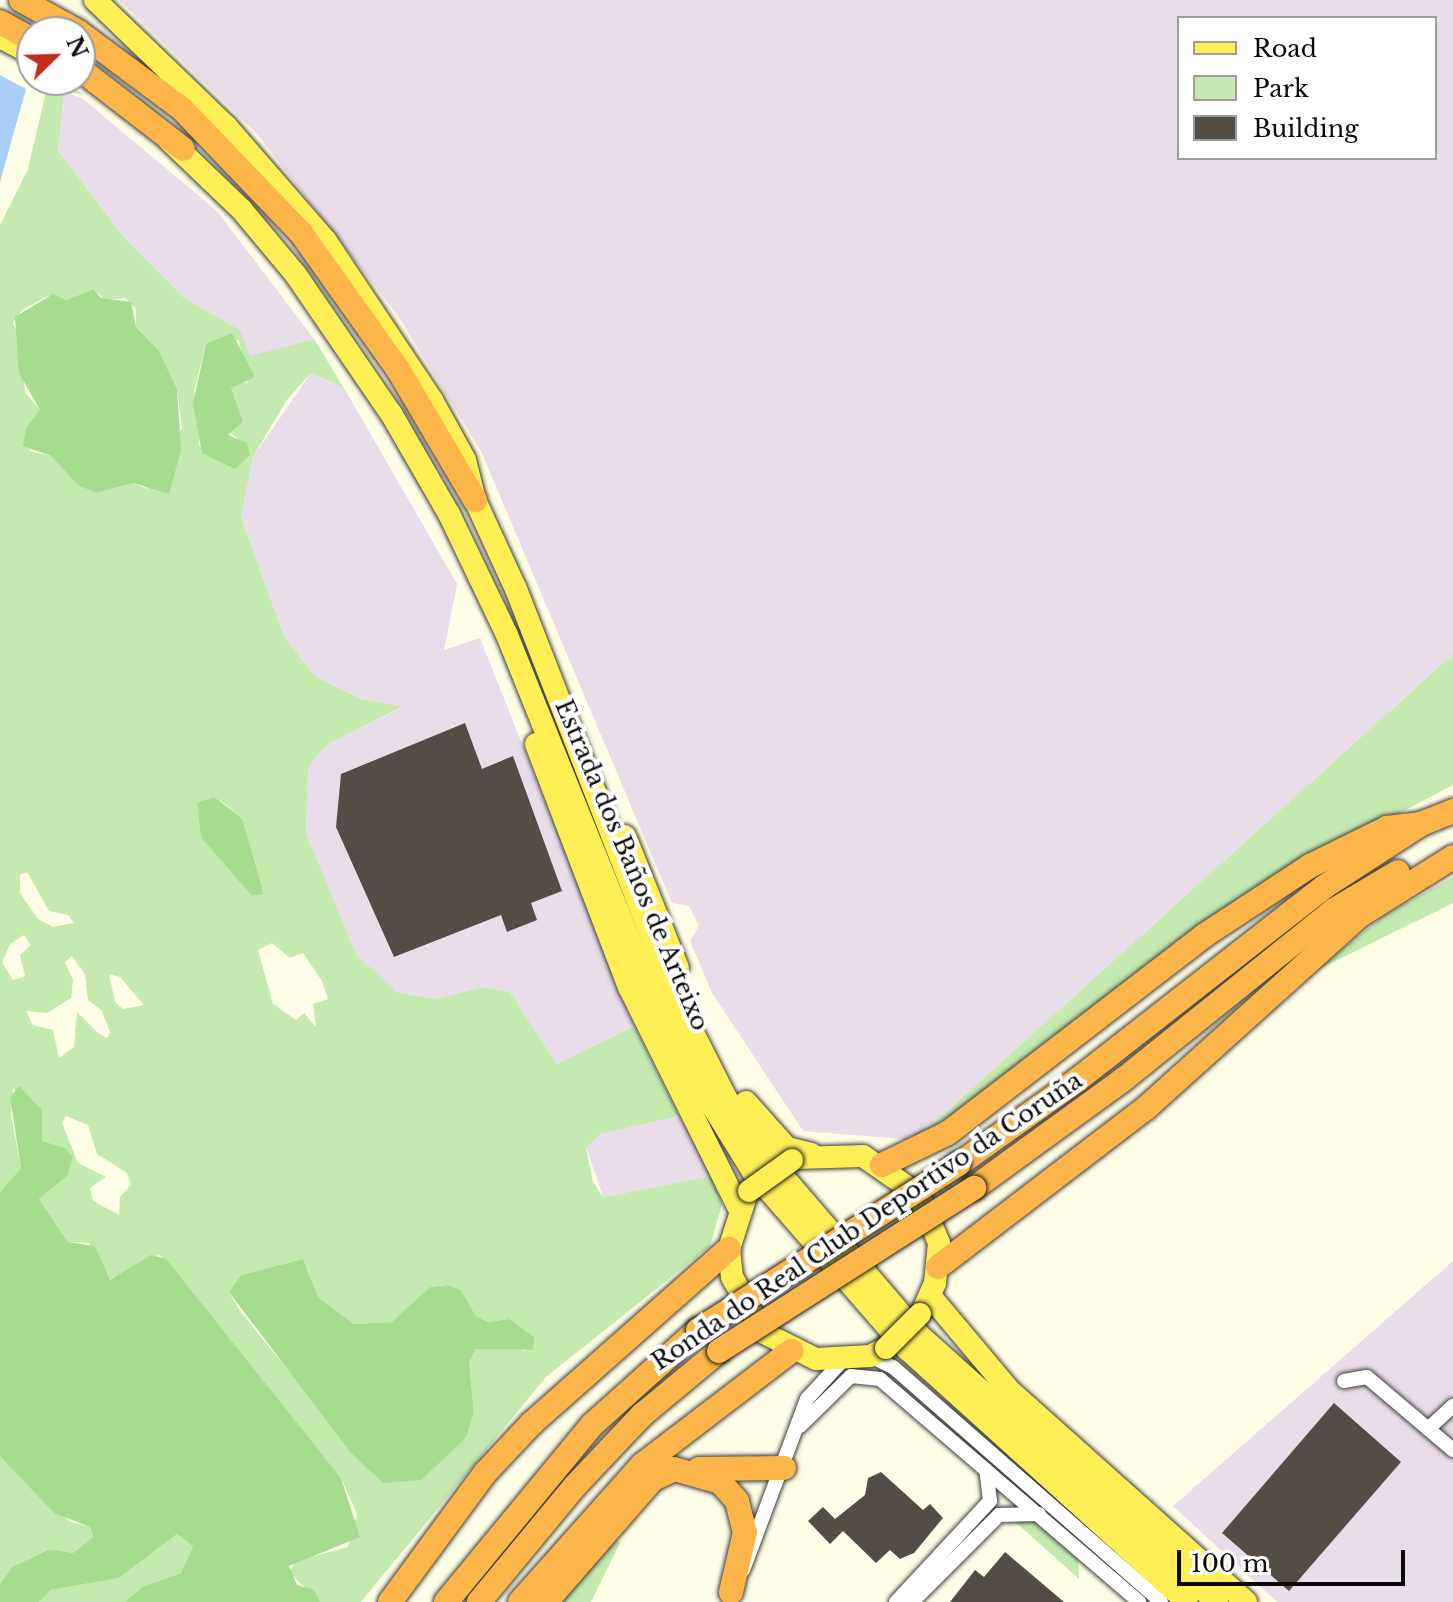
<!DOCTYPE html>
<meta charset="utf-8">
<style>
body{margin:0}
#map{position:relative;width:1453px;height:1602px;overflow:hidden;background:#fffee7;font-family:"Libre Baskerville",serif}
div>[style]{position:absolute}
[style*='--x']{left:calc(var(--x)*1px);top:calc(var(--y)*1px);width:calc(var(--w)*1px);rotate:calc(var(--a)*1deg)}
.industrial>*{inset:0;background:#eaddea}
.green>*{inset:0;background:#c5eab0}
.forest>*{inset:0;background:#a5dc8e}
.water>*{inset:0;background:#a9cff9}
.building>*{inset:0;background:#534d46}
.roads{filter:drop-shadow(0 0 2px #3d3d3d) drop-shadow(0 0 2px #3d3d3d)}
.street>*{height:14px;margin:-7px;padding:0 7px;transform-origin:7px;border-radius:7px;background:#fff}
.primary>*{height:22px;margin:-11px;padding:0 11px;transform-origin:11px;border-radius:11px;background:#ffef57}
.highway>*{height:24px;margin:-12px;padding:0 12px;transform-origin:12px;border-radius:12px;background:#fcb548}
.bridges{filter:drop-shadow(0 0 2px #1b1b1b) drop-shadow(0 0 2px #1b1b1b)}
.primary-bridge>*{height:22px;margin:-11px;padding:0 11px;transform-origin:11px;border-radius:11px;background:#ffef57}
.highway-bridge>*{height:24px;margin:-12px;padding:0 12px;transform-origin:12px;border-radius:12px;background:#fcb548}
span{translate:-50% -50%;white-space:nowrap;text-align:center;line-height:1.15;-webkit-text-stroke:8px #fff;paint-order:stroke}
.street-label{font-size:24px;color:#0a0a0a}
.legend{position:absolute;left:1177px;top:16px;width:260px;height:144px;box-sizing:border-box;background:#fff;border:2px solid #9d9d9d;margin:0;padding:10px 14px;list-style:none;font-size:24px;color:#0a0a0a}
.legend li{display:flex;align-items:center;gap:16px;height:40px}
.legend b{width:40px;border:2px solid #9d9d9d}
.north{position:absolute;left:16px;top:16px;width:80px;height:80px;box-sizing:border-box;background:#fff;border:2px solid #9d9d9d;border-radius:50%;rotate:67deg;font-size:22px;font-weight:700;line-height:32px;text-align:center;color:#0a0a0a}
.north::after{content:'';display:block;margin:auto;width:28px;height:36px;background:#bf2e1d;clip-path:polygon(50% 0,100% 100%,50% 72%,0 100%)}
.scale{position:absolute;left:1177px;top:1550px;width:228px;height:36px;box-sizing:border-box;border:4px solid #0a0a0a;border-top:0;padding-left:10px;font-size:24px;line-height:28px;white-space:nowrap;color:#0a0a0a;-webkit-text-stroke:6px #fff;paint-order:stroke}
</style>
<div id="map">
<div class="industrial">
<div style="clip-path:polygon(evenodd,119px 0,1453px 0,1453px 654px,915px 1140px,803px 1131px,712px 993px,690px 941px,699px 926px,689px 906px,672px 903px,481px 451px,398px 316px,257px 134px,119px 0,1179px 18px,1435px 18px,1435px 158px,1179px 158px,1179px 18px)"></div>
<div style="clip-path:polygon(64px 92px,82px 98px,217px 211px,314px 339px,250px 357px,239px 330px,183px 297px,124px 237px,58px 151px)"></div>
<div style="clip-path:polygon(311px 373px,344px 388px,457px 584px,444px 650px,480px 638px,634px 1026px,557px 1064px,510px 992px,483px 987px,435px 999px,396px 992px,356px 955px,306px 833px,308px 768px,325px 746px,401px 708px,361px 699px,316px 677px,285px 638px,241px 518px,253px 457px)"></div>
<div style="clip-path:polygon(679px 1116px,712px 1176px,603px 1197px,586px 1147px,601px 1134px)"></div>
<div style="clip-path:polygon(1453px 1261px,1453px 1602px,1277px 1602px,1173px 1506px)"></div>
</div>
<div class="green">
<div style="clip-path:polygon(evenodd,41px 80px,63px 80px,83px 94px,64px 93px,58px 151px,124px 237px,183px 297px,240px 330px,250px 356px,314px 339px,344px 388px,311px 373px,286px 401px,253px 457px,241px 518px,285px 638px,316px 677px,361px 699px,402px 707px,325px 746px,308px 768px,306px 833px,356px 954px,396px 992px,435px 999px,483px 987px,510px 992px,557px 1064px,634px 1026px,679px 1116px,601px 1134px,586px 1148px,593px 1182px,603px 1197px,712px 1176px,722px 1205px,710px 1246px,546px 1377px,361px 1602px,320px 1602px,289px 1572px,296px 1561px,348px 1547px,357px 1514px,341px 1478px,159px 1254px,109px 1280px,89px 1243px,68px 1242px,39px 1199px,73px 1157px,66px 1148px,42px 1141px,13px 1087px,11px 1114px,21px 1168px,0 1192px,0 225px,28px 169px,48px 83px,41px 80px,92px 289px,106px 300px,125px 298px,136px 309px,136px 327px,159px 351px,177px 389px,182px 428px,147px 489px,133px 483px,96px 493px,78px 484px,51px 456px,29px 451px,40px 410px,25px 392px,21px 341px,13px 323px,22px 310px,48px 296px,66px 300px,92px 289px,41px 80px,239px 340px,247px 383px,238px 380px,231px 388px,243px 421px,228px 431px,241px 441px,198px 446px,202px 429px,194px 391px,206px 344px,239px 340px,41px 80px,220px 800px,242px 818px,264px 894px,252px 896px,214px 849px,220px 800px,41px 80px,27px 872px,49px 911px,68px 915px,74px 923px,53px 927px,38px 919px,20px 893px,20px 875px,27px 872px,41px 80px,24px 935px,31px 945px,20px 955px,25px 976px,13px 980px,2px 963px,10px 944px,24px 935px,41px 80px,272px 943px,290px 958px,303px 953px,322px 981px,328px 999px,313px 1004px,316px 1027px,304px 1013px,296px 1020px,273px 1004px,258px 950px,272px 943px,41px 80px,72px 956px,85px 974px,88px 1000px,102px 1011px,110px 1032px,107px 1038px,98px 1033px,77px 1012px,74px 1047px,59px 1058px,53px 1030px,33px 1025px,26px 1011px,47px 1013px,71px 998px,73px 980px,65px 962px,72px 956px,41px 80px,109px 974px,120px 977px,144px 1005px,123px 1009px,115px 1002px,109px 974px,41px 80px,66px 1116px,88px 1125px,97px 1154px,127px 1173px,131px 1185px,120px 1197px,119px 1215px,93px 1201px,90px 1188px,106px 1177px,78px 1163px,62px 1123px,66px 1116px,41px 80px,303px 1259px,318px 1297px,354px 1324px,393px 1322px,430px 1287px,448px 1285px,461px 1290px,476px 1316px,488px 1322px,509px 1319px,526px 1351px,490px 1345px,476px 1349px,469px 1363px,474px 1412px,466px 1438px,453px 1450px,288px 1370px,240px 1311px,229px 1292px,241px 1275px,303px 1259px)"></div>
<div style="clip-path:polygon(1453px 654px,1453px 785px,1237px 899px,1013px 1073px,915px 1140px)"></div>
<div style="clip-path:polygon(1453px 877px,1453px 903px,1313px 972px,1385px 915px)"></div>
<div style="clip-path:polygon(0 1456px,70px 1522px,90px 1527px,93px 1537px,73px 1553px,50px 1549px,12px 1567px,0 1584px)"></div>
<div style="clip-path:polygon(1012px 1519px,1035px 1522px,1078px 1558px,1079px 1579px)"></div>
<div style="clip-path:polygon(177px 1534px,193px 1546px,181px 1573px,142px 1587px,125px 1602px,39px 1602px,49px 1590px,119px 1578px)"></div>
<div style="clip-path:polygon(612px 1536px,620px 1543px,591px 1602px,559px 1602px)"></div>
</div>
<div class="forest">
<div style="clip-path:polygon(93px 289px,101px 298px,131px 302px,136px 327px,159px 351px,177px 389px,181px 450px,169px 494px,133px 483px,96px 493px,78px 485px,51px 456px,23px 446px,26px 428px,40px 410px,19px 373px,15px 317px,53px 294px,66px 300px)"></div>
<div style="clip-path:polygon(232px 333px,255px 377px,231px 388px,243px 421px,228px 435px,247px 443px,250px 455px,235px 469px,202px 453px,193px 403px,206px 344px)"></div>
<div style="clip-path:polygon(214px 797px,242px 818px,264px 894px,252px 896px,201px 837px,197px 803px)"></div>
<div style="clip-path:polygon(19px 1086px,42px 1110px,42px 1141px,66px 1148px,73px 1157px,67px 1176px,39px 1199px,68px 1242px,95px 1246px,110px 1280px,151px 1255px,166px 1259px,341px 1478px,360px 1537px,289px 1566px,297px 1585px,314px 1590px,320px 1602px,125px 1602px,142px 1587px,181px 1573px,193px 1546px,177px 1534px,119px 1578px,50px 1590px,39px 1602px,0 1602px,0 1584px,12px 1567px,50px 1549px,73px 1553px,93px 1537px,90px 1527px,54px 1513px,0 1456px,0 1192px,21px 1168px,10px 1097px)"></div>
<div style="clip-path:polygon(303px 1259px,318px 1297px,354px 1324px,392px 1322px,430px 1287px,448px 1285px,461px 1290px,476px 1316px,488px 1322px,509px 1319px,534px 1337px,533px 1350px,476px 1349px,469px 1363px,474px 1412px,466px 1438px,421px 1480px,383px 1483px,351px 1453px,229px 1292px,241px 1275px)"></div>
</div>
<div class="water">
<div style="clip-path:polygon(0 75px,26px 89px,0 182px)"></div>
</div>
<div class="building">
<div style="clip-path:polygon(465px 723px,482px 769px,513px 756px,562px 891px,531px 903px,537px 920px,507px 932px,501px 915px,394px 957px,336px 827px,341px 774px)"></div>
<div style="clip-path:polygon(1334px 1403px,1401px 1462px,1289px 1591px,1222px 1533px)"></div>
<div style="clip-path:polygon(881px 1472px,923px 1510px,930px 1504px,943px 1518px,914px 1553px,900px 1559px,890px 1550px,876px 1563px,843px 1531px,830px 1544px,808px 1521px,823px 1507px,835px 1519px,865px 1495px,868px 1478px)"></div>
<div style="clip-path:polygon(1005px 1552px,1064px 1602px,950px 1602px,975px 1570px,984px 1577px)"></div>
</div>
<div class="roads">
<div class="street">
<div style="--x:870;--y:1356;--w:25;--a:26"></div>
<div style="--x:893;--y:1367;--w:356;--a:41.2"></div>
<div style="--x:1344;--y:1381;--w:23;--a:-10"></div>
<div style="--x:1367;--y:1377;--w:113;--a:40.3"></div>
<div style="--x:800;--y:1426;--w:71;--a:-44.4"></div>
<div style="--x:851;--y:1376;--w:29;--a:6"></div>
<div style="--x:880;--y:1379;--w:342;--a:40.7"></div>
<div style="--x:1428;--y:1429;--w:34;--a:-43"></div>
<div style="--x:743;--y:1570;--w:183;--a:-69.5"></div>
<div style="--x:807;--y:1399;--w:53;--a:-47.3"></div>
<div style="--x:896;--y:1602;--w:138;--a:-47.1"></div>
<div style="--x:990;--y:1501;--w:31;--a:-97"></div>
<div style="--x:912;--y:1602;--w:123;--a:-45"></div>
<div style="--x:999;--y:1515;--w:40;--a:-1.4"></div>
</div>
<div class="primary">
<div style="--x:95;--y:0;--w:182;--a:43.9"></div>
<div style="--x:226;--y:126;--w:152;--a:49"></div>
<div style="--x:326;--y:241;--w:191;--a:56.3"></div>
<div style="--x:432;--y:400;--w:68;--a:61.2"></div>
<div style="--x:465;--y:460;--w:41;--a:76"></div>
<div style="--x:475;--y:500;--w:98;--a:65.3"></div>
<div style="--x:516;--y:589;--w:440;--a:68.7"></div>
<div style="--x:676;--y:999;--w:111;--a:63.2"></div>
<div style="--x:726;--y:1098;--w:74;--a:55.5"></div>
<div style="--x:768;--y:1159;--w:230;--a:49.4"></div>
<div style="--x:918;--y:1334;--w:402;--a:41.9"></div>
<div style="--x:0;--y:37;--w:36;--a:28"></div>
<div style="--x:169;--y:140;--w:100;--a:43.8"></div>
<div style="--x:241;--y:209;--w:86;--a:50.2"></div>
<div style="--x:296;--y:275;--w:170;--a:55.6"></div>
<div style="--x:392;--y:415;--w:114;--a:60.1"></div>
<div style="--x:449;--y:514;--w:134;--a:64.4"></div>
<div style="--x:507;--y:635;--w:373;--a:68.1"></div>
<div style="--x:646;--y:981;--w:109;--a:63.2"></div>
<div style="--x:695;--y:1078;--w:110;--a:58.3"></div>
<div style="--x:753;--y:1172;--w:235;--a:49"></div>
<div style="--x:907;--y:1349;--w:377;--a:42.1"></div>
<div style="--x:536;--y:744;--w:260;--a:69.1"></div>
<div style="--x:629;--y:987;--w:248;--a:63.6"></div>
<div style="--x:625;--y:836;--w:142;--a:68.1"></div>
<div style="--x:746;--y:1102;--w:62;--a:48.3"></div>
<div style="--x:787;--y:1148;--w:25;--a:14"></div>
<div style="--x:797;--y:1158;--w:66;--a:-1.7"></div>
<div style="--x:863;--y:1156;--w:68;--a:34.9"></div>
<div style="--x:919;--y:1195;--w:52;--a:67.4"></div>
<div style="--x:939;--y:1243;--w:40;--a:95.7"></div>
<div style="--x:935;--y:1283;--w:27;--a:114"></div>
<div style="--x:746;--y:1196;--w:56;--a:107.8"></div>
<div style="--x:729;--y:1249;--w:28;--a:84"></div>
<div style="--x:732;--y:1277;--w:64;--a:60.3"></div>
<div style="--x:764;--y:1333;--w:58;--a:26.6"></div>
<div style="--x:816;--y:1359;--w:54;--a:-3.2"></div>
<div style="--x:870;--y:1356;--w:18;--a:-27"></div>
<div style="--x:931;--y:1297;--w:121;--a:50"></div>
<div style="--x:1009;--y:1390;--w:318;--a:41.8"></div>
</div>
<div class="highway">
<div style="--x:21;--y:0;--w:66;--a:28.9"></div>
<div style="--x:0;--y:22;--w:37;--a:29"></div>
<div style="--x:80;--y:33;--w:127;--a:36.7"></div>
<div style="--x:182;--y:109;--w:172;--a:46.2"></div>
<div style="--x:301;--y:233;--w:169;--a:54.6"></div>
<div style="--x:399;--y:371;--w:150;--a:59.5"></div>
<div style="--x:80;--y:69;--w:130;--a:37.8"></div>
<div style="--x:959;--y:1164;--w:145;--a:-35.4"></div>
<div style="--x:1077;--y:1080;--w:313;--a:-38"></div>
<div style="--x:1324;--y:887;--w:116;--a:-33"></div>
<div style="--x:1421;--y:824;--w:35;--a:-22"></div>
<div style="--x:882;--y:1165;--w:73;--a:-25.9"></div>
<div style="--x:948;--y:1133;--w:324;--a:-37.6"></div>
<div style="--x:1205;--y:935;--w:126;--a:-33.3"></div>
<div style="--x:1310;--y:866;--w:86;--a:-26.3"></div>
<div style="--x:1387;--y:828;--w:34;--a:-7"></div>
<div style="--x:974;--y:1188;--w:185;--a:-36"></div>
<div style="--x:1124;--y:1079;--w:270;--a:-38.8"></div>
<div style="--x:1334;--y:910;--w:74;--a:-30.7"></div>
<div style="--x:938;--y:1267;--w:262;--a:-37.4"></div>
<div style="--x:1146;--y:1108;--w:287;--a:-42"></div>
<div style="--x:1359;--y:916;--w:111;--a:-32.1"></div>
<div style="--x:699;--y:1469;--w:85;--a:-0.7"></div>
<div style="--x:390;--y:1602;--w:160;--a:-53.6"></div>
<div style="--x:485;--y:1473;--w:69;--a:-46.8"></div>
<div style="--x:532;--y:1423;--w:263;--a:-41.5"></div>
<div style="--x:446;--y:1602;--w:229;--a:-50.5"></div>
<div style="--x:592;--y:1425;--w:142;--a:-41.9"></div>
<div style="--x:479;--y:1602;--w:151;--a:-50.4"></div>
<div style="--x:575;--y:1486;--w:98;--a:-46.7"></div>
<div style="--x:642;--y:1415;--w:100;--a:-39.7"></div>
<div style="--x:520;--y:1602;--w:183;--a:-48.3"></div>
<div style="--x:642;--y:1465;--w:188;--a:-37.4"></div>
<div style="--x:546;--y:1602;--w:163;--a:-49"></div>
<div style="--x:653;--y:1479;--w:23;--a:-25"></div>
<div style="--x:674;--y:1469;--w:48;--a:15.8"></div>
<div style="--x:720;--y:1482;--w:25;--a:48"></div>
<div style="--x:737;--y:1501;--w:32;--a:76"></div>
<div style="--x:745;--y:1532;--w:62;--a:103.1"></div>
</div>
</div>
<div class="bridges">
<div class="primary-bridge">
<div style="--x:749;--y:1191;--w:53;--a:-35.8"></div>
<div style="--x:886;--y:1348;--w:48;--a:-45"></div>
</div>
<div class="highway-bridge">
<div style="--x:698;--y:1330;--w:309;--a:-32.5"></div>
<div style="--x:719;--y:1351;--w:303;--a:-32.6"></div>
</div>
</div>
<div class="street-label">
<span style="left:632px;top:865px;rotate:67deg">Estrada dos Baños de Arteixo</span>
<span style="left:867px;top:1221px;rotate:-34deg">Ronda do Real Club Deportivo da Coruña</span>
</div>
<ul class="legend">
<li><b style="height:10px;background:#ffef57"></b>Road</li>
<li><b style="height:22px;background:#c5eab0"></b>Park</li>
<li><b style="height:22px;background:#534d46"></b>Building</li>
</ul>
<div class="north">N</div>
<div class="scale">100 m</div>
</div>
